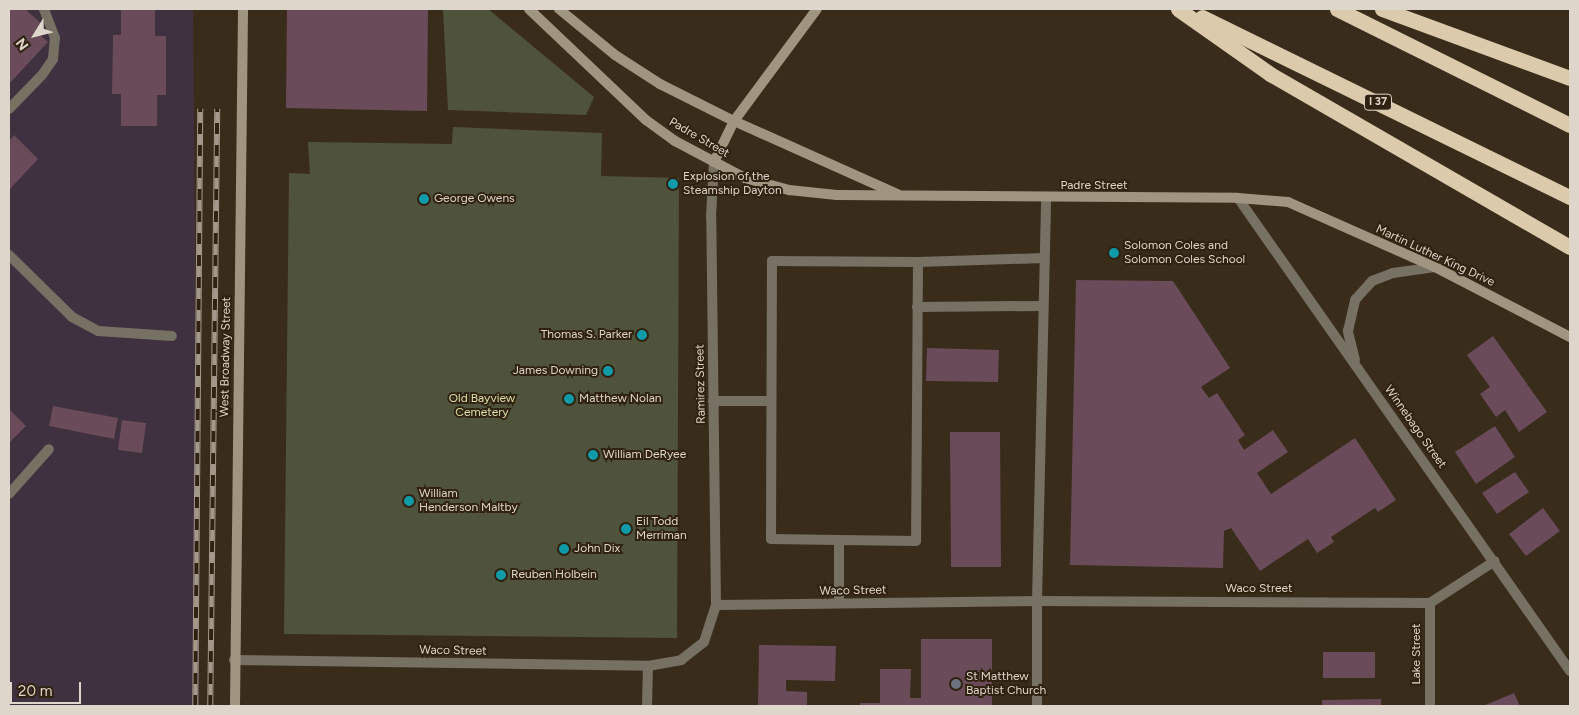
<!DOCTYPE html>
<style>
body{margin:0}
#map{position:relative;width:1579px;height:715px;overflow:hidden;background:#3a2c1a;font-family:Figtree,sans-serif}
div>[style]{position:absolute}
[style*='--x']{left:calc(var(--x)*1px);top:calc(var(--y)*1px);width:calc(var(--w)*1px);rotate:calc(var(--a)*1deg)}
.industrial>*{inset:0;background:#3f313f}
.green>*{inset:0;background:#50533c}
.building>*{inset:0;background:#694b5a}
.lane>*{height:10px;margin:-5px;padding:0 5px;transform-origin:5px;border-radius:5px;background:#777164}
.street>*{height:10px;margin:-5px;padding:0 5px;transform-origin:5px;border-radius:5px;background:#777164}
.secondary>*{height:10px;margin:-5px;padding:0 5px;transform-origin:5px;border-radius:5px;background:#9f9581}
.highway>*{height:15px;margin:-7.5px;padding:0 7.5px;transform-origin:7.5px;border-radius:7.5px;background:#dbcbac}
.rail>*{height:5.5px;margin-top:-2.75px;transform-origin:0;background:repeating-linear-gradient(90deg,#302210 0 11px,#a3988a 0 22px);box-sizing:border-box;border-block:1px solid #a3988a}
.dots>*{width:14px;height:14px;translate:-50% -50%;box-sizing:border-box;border:2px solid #302210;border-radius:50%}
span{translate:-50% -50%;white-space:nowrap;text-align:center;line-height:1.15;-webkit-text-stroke:4px #302210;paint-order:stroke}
.shield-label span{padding:1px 4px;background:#302210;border:1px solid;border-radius:4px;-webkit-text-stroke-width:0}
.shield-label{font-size:11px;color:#dfd6cb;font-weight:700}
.street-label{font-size:12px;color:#dfd6cb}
.poi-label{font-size:12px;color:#dfd6cb}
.left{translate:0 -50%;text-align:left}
.right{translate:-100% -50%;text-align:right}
.park-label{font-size:12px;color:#dae0a7}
.frame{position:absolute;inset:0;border:10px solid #dfd6cb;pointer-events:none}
.north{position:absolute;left:10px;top:10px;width:50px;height:50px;-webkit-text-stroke:4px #302210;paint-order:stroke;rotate:234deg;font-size:14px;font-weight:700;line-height:20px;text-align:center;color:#dfd6cb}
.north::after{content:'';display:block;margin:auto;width:18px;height:22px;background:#dfd6cb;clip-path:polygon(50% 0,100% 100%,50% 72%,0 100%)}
.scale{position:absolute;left:10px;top:682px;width:71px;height:22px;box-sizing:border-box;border:2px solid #dfd6cb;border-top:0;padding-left:6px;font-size:15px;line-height:18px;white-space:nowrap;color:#dfd6cb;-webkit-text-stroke:4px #302210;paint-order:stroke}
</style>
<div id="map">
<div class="industrial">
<div style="clip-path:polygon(9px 9px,193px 9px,199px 706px,9px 706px)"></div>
</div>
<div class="green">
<div style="clip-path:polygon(443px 9px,488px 9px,594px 97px,586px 115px,448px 110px)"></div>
<div style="clip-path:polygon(453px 127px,602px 133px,601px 176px,679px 178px,677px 638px,284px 634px,289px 173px,310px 174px,308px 142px,452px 144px)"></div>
</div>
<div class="building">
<div style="clip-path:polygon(9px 9px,25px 9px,44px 26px,37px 32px,48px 42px,9px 84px)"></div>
<div style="clip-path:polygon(121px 9px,155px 9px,155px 36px,166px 36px,166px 95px,157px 95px,157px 126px,121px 126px,121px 94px,112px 94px,113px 35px,121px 35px)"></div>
<div style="clip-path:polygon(287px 9px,428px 9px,427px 111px,286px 108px)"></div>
<div style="clip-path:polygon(14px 135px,38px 159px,9px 190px,9px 141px)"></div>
<div style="clip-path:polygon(1076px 280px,1173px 281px,1230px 368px,1201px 387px,1209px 398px,1217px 393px,1245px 435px,1238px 440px,1244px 450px,1273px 430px,1288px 452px,1257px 473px,1271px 494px,1355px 438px,1396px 500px,1378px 512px,1375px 508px,1331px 537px,1334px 542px,1317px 553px,1308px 539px,1260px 571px,1231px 528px,1224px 531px,1223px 568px,1070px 565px)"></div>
<div style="clip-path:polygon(1493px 336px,1547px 412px,1519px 432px,1505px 410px,1496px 417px,1480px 394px,1490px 387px,1467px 355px)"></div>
<div style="clip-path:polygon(927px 348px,999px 350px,998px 382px,926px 381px)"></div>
<div style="clip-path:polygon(53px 406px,118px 418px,114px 439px,49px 426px)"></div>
<div style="clip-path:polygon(9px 409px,26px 426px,9px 443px)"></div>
<div style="clip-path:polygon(122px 420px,146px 423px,142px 453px,118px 450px)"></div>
<div style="clip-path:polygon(1495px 426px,1515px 457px,1476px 484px,1455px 452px)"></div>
<div style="clip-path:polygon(950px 432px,1000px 432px,1001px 567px,951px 567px)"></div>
<div style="clip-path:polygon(1515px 472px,1529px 492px,1497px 514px,1482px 493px)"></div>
<div style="clip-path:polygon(1543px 508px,1560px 531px,1526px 556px,1509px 534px)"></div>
<div style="clip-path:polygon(921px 639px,992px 639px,992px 706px,860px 706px,860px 703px,880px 703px,880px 669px,911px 669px,910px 698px,921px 698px)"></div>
<div style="clip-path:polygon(759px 645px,836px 646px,835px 681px,786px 680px,786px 691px,807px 692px,807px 706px,758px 706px)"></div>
<div style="clip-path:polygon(1323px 652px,1375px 652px,1375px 678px,1323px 678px)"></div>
<div style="clip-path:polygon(1514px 693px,1520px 706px,1483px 706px)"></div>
<div style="clip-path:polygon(1381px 699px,1381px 706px,1322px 706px,1322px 700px)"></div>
</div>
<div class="lane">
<div style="--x:9;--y:109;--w:47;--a:-45.9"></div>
<div style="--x:42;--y:75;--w:19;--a:-55"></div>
<div style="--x:53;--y:59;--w:21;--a:-85"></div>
<div style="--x:55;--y:38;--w:31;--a:-111"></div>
<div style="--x:918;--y:262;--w:126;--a:-1.8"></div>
<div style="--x:917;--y:307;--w:126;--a:-0.5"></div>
<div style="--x:713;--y:401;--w:58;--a:0"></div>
<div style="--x:9;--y:494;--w:60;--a:-48.4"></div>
<div style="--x:839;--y:540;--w:68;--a:-179.2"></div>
<div style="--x:771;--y:539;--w:278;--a:-89.8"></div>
<div style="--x:772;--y:261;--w:146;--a:0.4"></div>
<div style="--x:918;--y:262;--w:279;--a:90.4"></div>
<div style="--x:916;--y:541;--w:77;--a:-179.3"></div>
<div style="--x:839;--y:540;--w:63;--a:90"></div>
<div style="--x:1037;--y:601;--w:403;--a:-88.7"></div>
</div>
<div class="street">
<div style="--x:1238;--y:198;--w:578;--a:54.93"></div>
<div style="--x:9;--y:255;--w:88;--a:44.5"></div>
<div style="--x:72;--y:317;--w:30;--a:28"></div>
<div style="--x:98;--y:331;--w:74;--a:3.9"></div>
<div style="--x:1355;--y:360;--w:30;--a:-104"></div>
<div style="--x:1348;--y:331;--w:32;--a:-77"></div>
<div style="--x:1355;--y:300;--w:25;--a:-48"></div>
<div style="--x:1372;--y:281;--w:22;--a:-21"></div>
<div style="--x:1393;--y:273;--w:42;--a:-8.1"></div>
<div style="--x:1037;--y:601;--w:105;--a:90"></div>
<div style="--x:1430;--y:603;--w:103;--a:90"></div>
<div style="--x:716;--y:605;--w:321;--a:-0.7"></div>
<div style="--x:1037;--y:601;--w:393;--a:0.3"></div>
<div style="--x:1430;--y:603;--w:77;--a:-32.9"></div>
<div style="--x:234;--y:660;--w:414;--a:0.8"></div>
<div style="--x:648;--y:666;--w:34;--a:-10"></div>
<div style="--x:681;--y:660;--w:29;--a:-38"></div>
<div style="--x:704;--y:642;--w:39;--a:-72"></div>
<div style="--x:716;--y:605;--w:388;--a:-90.7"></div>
<div style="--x:711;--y:217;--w:55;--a:-86.9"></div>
<div style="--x:647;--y:706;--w:40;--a:-88.6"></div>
</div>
<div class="secondary">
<div style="--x:529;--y:9;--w:161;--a:43.5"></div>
<div style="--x:646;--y:120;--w:36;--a:36"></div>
<div style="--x:675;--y:141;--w:79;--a:27.9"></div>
<div style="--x:745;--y:178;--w:46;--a:15.3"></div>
<div style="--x:789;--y:190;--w:48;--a:5.9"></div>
<div style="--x:837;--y:195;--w:401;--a:0.4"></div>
<div style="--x:1238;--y:198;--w:50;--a:4.6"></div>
<div style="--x:1288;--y:202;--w:161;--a:23.9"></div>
<div style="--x:1435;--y:267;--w:152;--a:27.4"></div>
<div style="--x:559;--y:9;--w:72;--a:39.4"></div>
<div style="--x:615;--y:55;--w:54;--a:32.8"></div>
<div style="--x:660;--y:84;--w:83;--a:26.6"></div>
<div style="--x:734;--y:121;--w:179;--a:24.1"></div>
<div style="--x:714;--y:162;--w:46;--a:-64"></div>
<div style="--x:734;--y:121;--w:139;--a:-53.5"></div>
<div style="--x:235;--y:706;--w:697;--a:-89.34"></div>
</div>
<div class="highway">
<div style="--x:1178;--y:9;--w:113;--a:35.2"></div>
<div style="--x:1270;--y:74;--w:346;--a:30"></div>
<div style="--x:1337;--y:9;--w:260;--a:26.5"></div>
<div style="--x:1382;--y:9;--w:200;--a:20.2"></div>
<div style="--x:1202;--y:17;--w:410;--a:26.1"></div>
</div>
<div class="rail">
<div style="--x:195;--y:706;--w:597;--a:-89.52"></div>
<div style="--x:210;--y:706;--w:597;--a:-89.33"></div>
</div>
<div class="dots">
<div style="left:673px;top:184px;background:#0f9aa8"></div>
<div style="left:424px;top:199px;background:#0f9aa8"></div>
<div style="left:1114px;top:253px;background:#0f9aa8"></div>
<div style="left:642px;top:335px;background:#0f9aa8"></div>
<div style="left:608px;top:371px;background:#0f9aa8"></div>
<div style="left:569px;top:399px;background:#0f9aa8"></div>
<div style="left:593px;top:455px;background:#0f9aa8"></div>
<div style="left:409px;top:501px;background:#0f9aa8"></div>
<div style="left:626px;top:529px;background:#0f9aa8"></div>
<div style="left:564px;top:549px;background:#0f9aa8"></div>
<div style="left:501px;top:575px;background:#0f9aa8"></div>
<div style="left:956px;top:684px;background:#6b7280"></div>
</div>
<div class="shield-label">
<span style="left:1378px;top:102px">I 37</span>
</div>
<div class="street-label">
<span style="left:699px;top:138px;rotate:30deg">Padre Street</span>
<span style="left:1094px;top:186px">Padre Street</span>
<span style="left:1435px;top:256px;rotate:25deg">Martin Luther King Drive</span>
<span style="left:226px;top:357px;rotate:-89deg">West Broadway Street</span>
<span style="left:701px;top:384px;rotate:-91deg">Ramirez Street</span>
<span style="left:1415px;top:427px;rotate:55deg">Winnebago Street</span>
<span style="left:1259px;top:589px">Waco Street</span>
<span style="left:853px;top:591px;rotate:-1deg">Waco Street</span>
<span style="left:453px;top:651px;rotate:1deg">Waco Street</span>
<span style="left:1417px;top:654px;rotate:-90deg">Lake Street</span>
</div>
<div class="poi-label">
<span class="left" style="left:683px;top:184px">Explosion of the<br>Steamship Dayton</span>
<span class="left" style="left:434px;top:199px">George Owens</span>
<span class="left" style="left:1124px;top:253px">Solomon Coles and<br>Solomon Coles School</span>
<span class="right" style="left:632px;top:335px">Thomas S. Parker</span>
<span class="right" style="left:598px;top:371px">James Downing</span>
<span class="left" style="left:579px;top:399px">Matthew Nolan</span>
<span class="left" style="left:603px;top:455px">William DeRyee</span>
<span class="left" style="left:419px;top:501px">William<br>Henderson Maltby</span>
<span class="left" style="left:636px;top:529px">Eil Todd<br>Merriman</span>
<span class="left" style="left:574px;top:549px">John Dix</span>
<span class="left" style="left:511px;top:575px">Reuben Holbein</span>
<span class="left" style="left:966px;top:684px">St Matthew<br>Baptist Church</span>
</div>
<div class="park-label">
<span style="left:482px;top:406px">Old Bayview<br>Cemetery</span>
</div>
<div class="frame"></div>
<div class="north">N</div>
<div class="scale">20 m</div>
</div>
